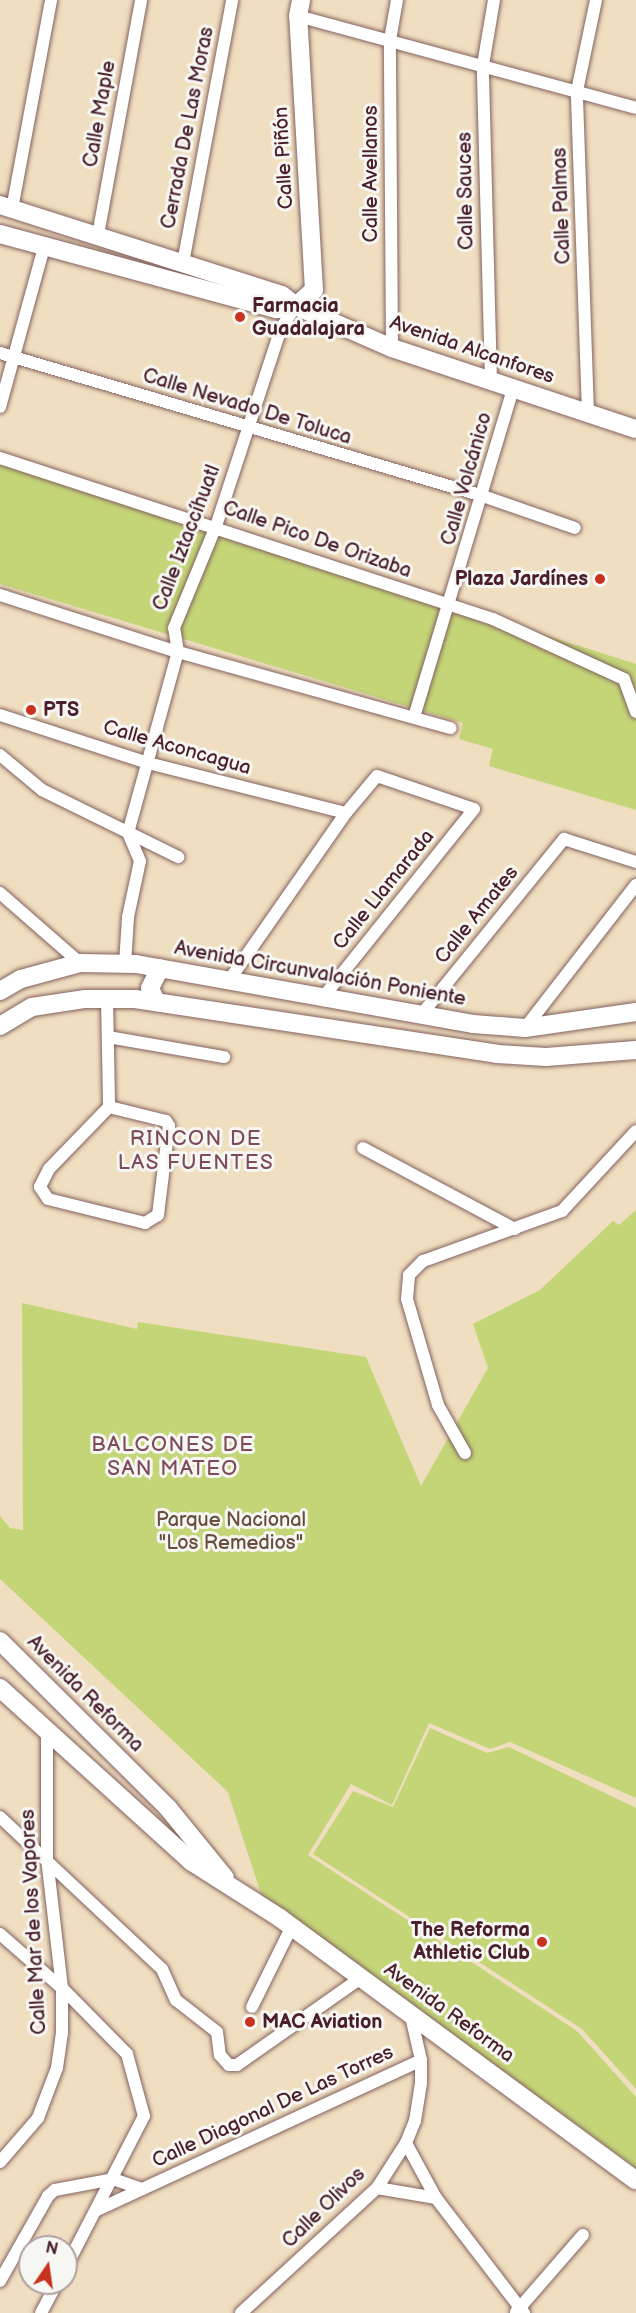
<!DOCTYPE html>
<meta charset="utf-8">
<style>
body{margin:0}
#map{position:relative;width:636px;height:2313px;overflow:hidden;background:#f0dec0;font-family:"Balsamiq Sans",sans-serif}
div>[style]{position:absolute}
[style*='--x']{left:calc(var(--x)*1px);top:calc(var(--y)*1px);width:calc(var(--w)*1px);rotate:calc(var(--a)*1deg)}
.green>*{inset:0;background:#c4d577}
.roads{filter:drop-shadow(0 0 2px #84625f) drop-shadow(0 0 2px #84625f)}
.street>*{height:12px;margin:-6px;padding:0 6px;transform-origin:6px;border-radius:6px;background:#fff}
.secondary>*{height:18px;margin:-9px;padding:0 9px;transform-origin:9px;border-radius:9px;background:#fff}
.dots>*{width:16px;height:16px;translate:-50% -50%;box-sizing:border-box;border:3px solid #f6f6f2;border-radius:50%}
span{translate:-50% -50%;white-space:nowrap;text-align:center;line-height:1.15;-webkit-text-stroke:6px #f6f6f2;paint-order:stroke}
.street-label{font-size:20px;color:#4a1f2b}
.poi-label{font-size:20px;color:#4a1f2b;font-weight:700}
.left{translate:0 -50%;text-align:left}
.right{translate:-100% -50%;text-align:right}
.park-label{font-size:20px;color:#684c3e}
.neighbourhood-label{font-size:21px;color:#7d4b5a;letter-spacing:1.5px}
.north{position:absolute;left:18px;top:2235px;width:60px;height:60px;box-sizing:border-box;background:#f6f6f2;border:2px solid #b1a0a2;border-radius:50%;rotate:13deg;font-size:16px;font-weight:700;line-height:24px;text-align:center;color:#4a1f2b}
.north::after{content:'';display:block;margin:auto;width:21px;height:27px;background:#c8321e;clip-path:polygon(50% 0,100% 100%,50% 72%,0 100%)}
</style>
<div id="map">
<div class="green">
<div style="clip-path:polygon(0 462px,636px 664px,636px 810px,489px 766px,493px 749px,459px 739px,463px 723px,0 584px)"></div>
<div style="clip-path:polygon(636px 1210px,636px 1798px,510px 1742px,490px 1749px,429px 1723px,392px 1805px,351px 1784px,308px 1855px,577px 2031px,636px 2097px,636px 2168px,262px 1897px,228px 1792px,0 1579px,0 1516px,10px 1528px,23px 1530px,22px 1303px,137px 1329px,138px 1322px,366px 1357px,421px 1486px,488px 1368px,473px 1324px,540px 1290px,613px 1221px,619px 1225px)"></div>
<div style="clip-path:polygon(430px 1728px,487px 1753px,509px 1747px,636px 1808px,636px 2089px,582px 2029px,313px 1854px,353px 1791px,393px 1807px)"></div>
</div>
<div class="roads">
<div class="street">
<div style="--x:298;--y:16;--w:350;--a:15.2"></div>
<div style="--x:12;--y:209;--w:213;--a:-79.4"></div>
<div style="--x:98;--y:235;--w:239;--a:-79.6"></div>
<div style="--x:183;--y:263;--w:268;--a:-79.4"></div>
<div style="--x:392;--y:348;--w:308;--a:-90.4"></div>
<div style="--x:390;--y:40;--w:41;--a:-80.1"></div>
<div style="--x:0;--y:353;--w:504;--a:16.49"></div>
<div style="--x:483;--y:496;--w:97;--a:19.2"></div>
<div style="--x:491;--y:381;--w:316;--a:-91.5"></div>
<div style="--x:483;--y:65;--w:66;--a:-80.4"></div>
<div style="--x:0;--y:407;--w:166;--a:-74.6"></div>
<div style="--x:588;--y:413;--w:322;--a:-92"></div>
<div style="--x:577;--y:91;--w:93;--a:-78.2"></div>
<div style="--x:0;--y:458;--w:519;--a:18.09"></div>
<div style="--x:493;--y:619;--w:144;--a:24.6"></div>
<div style="--x:624;--y:679;--w:35;--a:70"></div>
<div style="--x:0;--y:595;--w:187;--a:17.8"></div>
<div style="--x:178;--y:652;--w:283;--a:15.6"></div>
<div style="--x:0;--y:715;--w:156;--a:18"></div>
<div style="--x:148;--y:763;--w:204;--a:14.2"></div>
<div style="--x:414;--y:717;--w:343;--a:-73.2"></div>
<div style="--x:0;--y:755;--w:55;--a:39.8"></div>
<div style="--x:42;--y:790;--w:152;--a:26.2"></div>
<div style="--x:0;--y:893;--w:106;--a:41.2"></div>
<div style="--x:125;--y:964;--w:47;--a:-86.3"></div>
<div style="--x:128;--y:917;--w:57;--a:-77.9"></div>
<div style="--x:140;--y:861;--w:30;--a:-113"></div>
<div style="--x:128;--y:833;--w:188;--a:-74.6"></div>
<div style="--x:178;--y:652;--w:24;--a:-99"></div>
<div style="--x:174;--y:628;--w:110;--a:-67.6"></div>
<div style="--x:216;--y:526;--w:208;--a:-71.8"></div>
<div style="--x:281;--y:328;--w:27;--a:-56"></div>
<div style="--x:230;--y:979;--w:203;--a:-55.1"></div>
<div style="--x:346;--y:813;--w:48;--a:-50"></div>
<div style="--x:377;--y:776;--w:102;--a:18.8"></div>
<div style="--x:474;--y:809;--w:240;--a:128.7"></div>
<div style="--x:107;--y:998;--w:109;--a:88.9"></div>
<div style="--x:109;--y:1107;--w:86;--a:134.1"></div>
<div style="--x:49;--y:1169;--w:20;--a:117"></div>
<div style="--x:40;--y:1187;--w:14;--a:56"></div>
<div style="--x:48;--y:1199;--w:100;--a:13.9"></div>
<div style="--x:145;--y:1223;--w:15;--a:-32"></div>
<div style="--x:158;--y:1215;--w:90;--a:-83"></div>
<div style="--x:169;--y:1126;--w:6;--a:-121"></div>
<div style="--x:166;--y:1121;--w:59;--a:-166.2"></div>
<div style="--x:421;--y:1015;--w:227;--a:-50.9"></div>
<div style="--x:564;--y:839;--w:76;--a:17.7"></div>
<div style="--x:525;--y:1028;--w:181;--a:-52.2"></div>
<div style="--x:108;--y:1037;--w:118;--a:9.8"></div>
<div style="--x:363;--y:1148;--w:172;--a:28.1"></div>
<div style="--x:465;--y:1453;--w:55;--a:-119.4"></div>
<div style="--x:438;--y:1405;--w:110;--a:-106.3"></div>
<div style="--x:407;--y:1299;--w:24;--a:-85"></div>
<div style="--x:409;--y:1275;--w:20;--a:-45"></div>
<div style="--x:423;--y:1261;--w:148;--a:-19.8"></div>
<div style="--x:562;--y:1211;--w:109;--a:-47.2"></div>
<div style="--x:0;--y:1817;--w:222;--a:43.2"></div>
<div style="--x:162;--y:1969;--w:34;--a:66"></div>
<div style="--x:176;--y:2000;--w:52;--a:38"></div>
<div style="--x:217;--y:2032;--w:23;--a:83"></div>
<div style="--x:220;--y:2055;--w:13;--a:48"></div>
<div style="--x:229;--y:2065;--w:8;--a:0"></div>
<div style="--x:237;--y:2065;--w:153;--a:-35.1"></div>
<div style="--x:0;--y:1934;--w:82;--a:41.1"></div>
<div style="--x:62;--y:1988;--w:93;--a:45.4"></div>
<div style="--x:127;--y:2054;--w:64;--a:74.7"></div>
<div style="--x:144;--y:2116;--w:170;--a:117.3"></div>
<div style="--x:252;--y:2007;--w:90;--a:-63.7"></div>
<div style="--x:406;--y:2143;--w:63;--a:61.4"></div>
<div style="--x:436;--y:2198;--w:145;--a:52.6"></div>
<div style="--x:0;--y:2162;--w:58;--a:-49.2"></div>
<div style="--x:38;--y:2118;--w:53;--a:-69.2"></div>
<div style="--x:57;--y:2068;--w:34;--a:-82"></div>
<div style="--x:62;--y:2034;--w:46;--a:-90"></div>
<div style="--x:62;--y:1988;--w:130;--a:-96.6"></div>
<div style="--x:47;--y:1859;--w:126;--a:-90"></div>
<div style="--x:377;--y:2188;--w:60;--a:9.6"></div>
<div style="--x:97;--y:2210;--w:357;--a:-24.8"></div>
<div style="--x:0;--y:2281;--w:98;--a:-60.5"></div>
<div style="--x:48;--y:2196;--w:9;--a:-41"></div>
<div style="--x:55;--y:2190;--w:59;--a:-10.7"></div>
<div style="--x:113;--y:2179;--w:31;--a:19"></div>
<div style="--x:516;--y:2312;--w:102;--a:-49"></div>
<div style="--x:41;--y:2313;--w:34;--a:-62"></div>
<div style="--x:241;--y:2313;--w:185;--a:-42.6"></div>
<div style="--x:377;--y:2188;--w:54;--a:-57.2"></div>
<div style="--x:406;--y:2143;--w:24;--a:-68"></div>
<div style="--x:415;--y:2121;--w:39;--a:-81"></div>
<div style="--x:421;--y:2082;--w:22;--a:-90"></div>
<div style="--x:421;--y:2060;--w:49;--a:-102.9"></div>
</div>
<div class="secondary">
<div style="--x:0;--y:205;--w:296;--a:17.7"></div>
<div style="--x:282;--y:295;--w:18;--a:38"></div>
<div style="--x:296;--y:306;--w:105;--a:23.6"></div>
<div style="--x:392;--y:348;--w:257;--a:18.4"></div>
<div style="--x:0;--y:234;--w:287;--a:15.2"></div>
<div style="--x:277;--y:309;--w:19;--a:-9"></div>
<div style="--x:296;--y:306;--w:24;--a:-42"></div>
<div style="--x:314;--y:290;--w:274;--a:-93.3"></div>
<div style="--x:298;--y:16;--w:16;--a:-79"></div>
<div style="--x:0;--y:991;--w:24;--a:-30"></div>
<div style="--x:21;--y:979;--w:61;--a:-15.2"></div>
<div style="--x:80;--y:963;--w:56;--a:1"></div>
<div style="--x:136;--y:964;--w:342;--a:10.1"></div>
<div style="--x:473;--y:1024;--w:52;--a:4.4"></div>
<div style="--x:525;--y:1028;--w:112;--a:-8.2"></div>
<div style="--x:156;--y:1002;--w:15;--a:-113"></div>
<div style="--x:150;--y:988;--w:22;--a:-63"></div>
<div style="--x:0;--y:1026;--w:37;--a:-31"></div>
<div style="--x:32;--y:1007;--w:54;--a:-8.6"></div>
<div style="--x:85;--y:999;--w:50;--a:0"></div>
<div style="--x:135;--y:999;--w:366;--a:8.6"></div>
<div style="--x:497;--y:1054;--w:49;--a:3.5"></div>
<div style="--x:546;--y:1057;--w:90;--a:-4.4"></div>
<div style="--x:0;--y:1641;--w:237;--a:44.8"></div>
<div style="--x:168;--y:1808;--w:90;--a:50.8"></div>
<div style="--x:0;--y:1688;--w:259;--a:42.2"></div>
<div style="--x:192;--y:1862;--w:104;--a:32.5"></div>
<div style="--x:280;--y:1918;--w:442;--a:36.4"></div>
</div>
</div>
<div class="dots">
<div style="left:240px;top:317px;background:#c8321e"></div>
<div style="left:600px;top:579px;background:#c8321e"></div>
<div style="left:31px;top:710px;background:#c8321e"></div>
<div style="left:542px;top:1942px;background:#c8321e"></div>
<div style="left:250px;top:2022px;background:#c8321e"></div>
</div>
<div class="street-label">
<span style="left:100px;top:114px;rotate:-80deg">Calle Maple</span>
<span style="left:188px;top:128px;rotate:-79deg">Cerrada De Las Moras</span>
<span style="left:284px;top:158px;rotate:-93deg">Calle Piñón</span>
<span style="left:371px;top:174px;rotate:-90deg">Calle Avellanos</span>
<span style="left:466px;top:191px;rotate:-91deg">Calle Sauces</span>
<span style="left:562px;top:206px;rotate:-92deg">Calle Palmas</span>
<span style="left:472px;top:350px;rotate:19deg">Avenida Alcanfores</span>
<span style="left:247px;top:407px;rotate:17deg">Calle Nevado De Toluca</span>
<span style="left:467px;top:479px;rotate:-74deg">Calle Volcánico</span>
<span style="left:187px;top:538px;rotate:-69deg">Calle Iztaccíhuatl</span>
<span style="left:317px;top:540px;rotate:19deg">Calle Pico De Orizaba</span>
<span style="left:177px;top:748px;rotate:16deg">Calle Aconcagua</span>
<span style="left:384px;top:890px;rotate:-51deg">Calle Llamarada</span>
<span style="left:477px;top:915px;rotate:-51deg">Calle Amates</span>
<span style="left:320px;top:974px;rotate:10deg">Avenida Circunvalación Poniente</span>
<span style="left:85px;top:1694px;rotate:45deg">Avenida Reforma</span>
<span style="left:34px;top:1922px;rotate:-93deg">Calle Mar de los Vapores</span>
<span style="left:449px;top:2013px;rotate:36deg">Avenida Reforma</span>
<span style="left:273px;top:2107px;rotate:-25deg">Calle Diagonal De Las Torres</span>
<span style="left:324px;top:2208px;rotate:-44deg">Calle Olivos</span>
</div>
<div class="poi-label">
<span class="left" style="left:252px;top:318px">Farmacia<br>Guadalajara</span>
<span class="right" style="left:588px;top:579px">Plaza Jardínes</span>
<span class="left" style="left:43px;top:710px">PTS</span>
<span class="right" style="left:530px;top:1942px">The Reforma<br>Athletic Club</span>
<span class="left" style="left:262px;top:2022px">MAC Aviation</span>
</div>
<div class="park-label">
<span style="left:231px;top:1532px">Parque Nacional<br>"Los Remedios"</span>
</div>
<div class="neighbourhood-label">
<span style="left:196px;top:1151px">RINCON DE<br>LAS FUENTES</span>
<span style="left:173px;top:1457px">BALCONES DE<br>SAN MATEO</span>
</div>
<div class="north">N</div>
</div>
